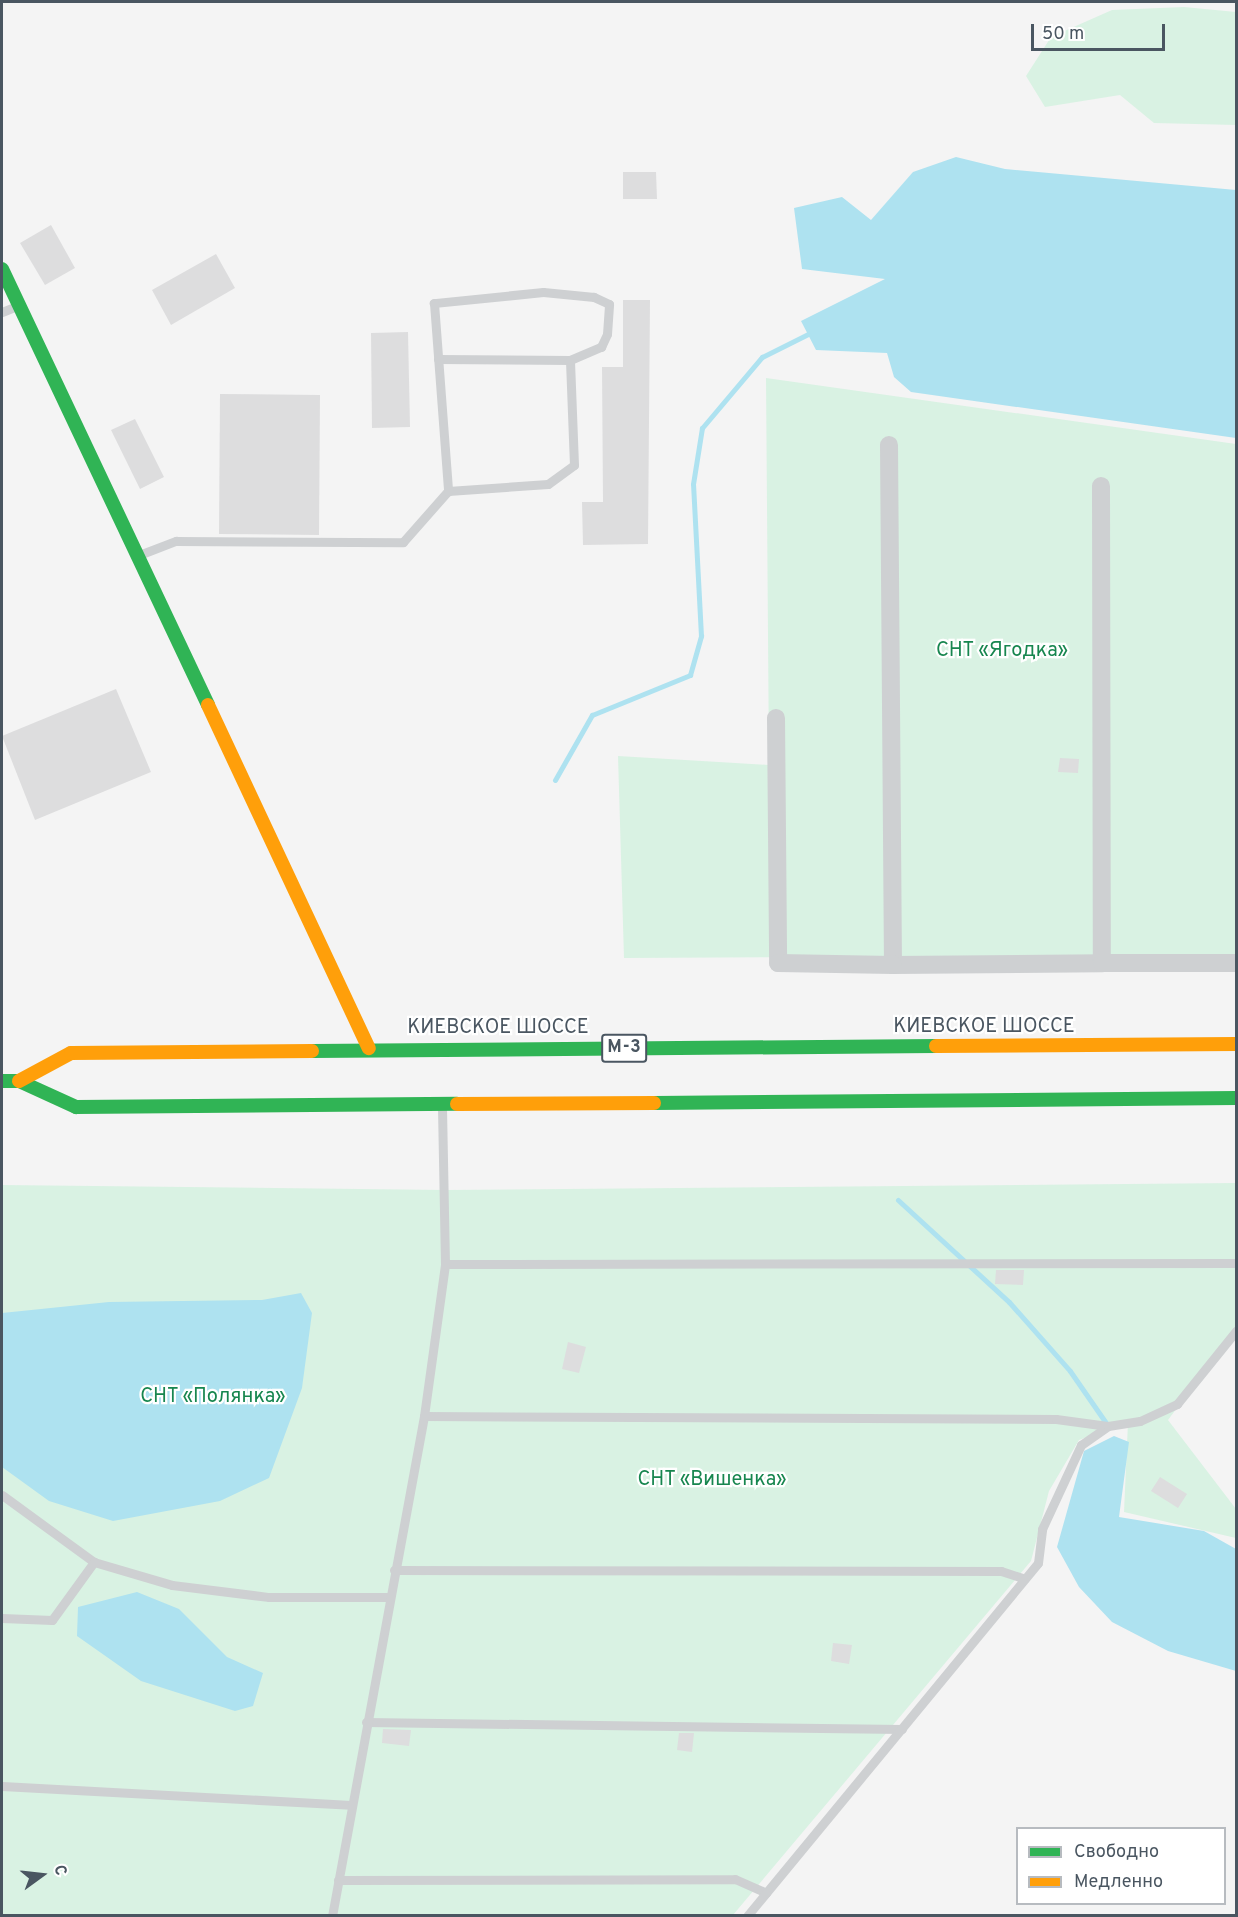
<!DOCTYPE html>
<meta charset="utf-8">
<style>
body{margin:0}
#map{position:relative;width:1238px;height:1917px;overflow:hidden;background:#f4f4f4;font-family:Overpass,sans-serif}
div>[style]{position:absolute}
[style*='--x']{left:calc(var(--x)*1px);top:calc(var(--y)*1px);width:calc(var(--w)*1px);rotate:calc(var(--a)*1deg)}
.green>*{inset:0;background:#d9f2e3}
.water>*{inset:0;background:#aee2f0}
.stream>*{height:5px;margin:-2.5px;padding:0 2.5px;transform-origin:2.5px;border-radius:2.5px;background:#aee2f0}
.building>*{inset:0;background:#ddddde}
.lane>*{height:9px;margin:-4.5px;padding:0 4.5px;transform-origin:4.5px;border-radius:4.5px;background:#ced0d2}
.street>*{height:18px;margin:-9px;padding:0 9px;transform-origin:9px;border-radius:9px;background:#ced0d2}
.fast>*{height:14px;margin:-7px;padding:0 7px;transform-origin:7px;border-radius:7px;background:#30b455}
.slow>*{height:14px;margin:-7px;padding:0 7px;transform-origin:7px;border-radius:7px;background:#ff9f0a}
span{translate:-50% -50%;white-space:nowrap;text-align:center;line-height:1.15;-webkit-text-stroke:4.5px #fff;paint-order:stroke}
.shield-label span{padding:2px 4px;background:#fff;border:2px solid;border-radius:4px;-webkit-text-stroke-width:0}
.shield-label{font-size:18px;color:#4a5661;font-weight:700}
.park-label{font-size:20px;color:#17864f}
.street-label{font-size:20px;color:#4a5661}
.frame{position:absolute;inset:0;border:3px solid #4a5661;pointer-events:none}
.legend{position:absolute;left:1016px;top:1827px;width:210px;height:78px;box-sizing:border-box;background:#fff;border:2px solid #b7bbc0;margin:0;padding:8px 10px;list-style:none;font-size:18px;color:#4a5661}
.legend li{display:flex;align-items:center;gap:12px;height:30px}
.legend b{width:30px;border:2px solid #b7bbc0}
.north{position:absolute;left:12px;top:1845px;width:60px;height:60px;-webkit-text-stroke:4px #fff;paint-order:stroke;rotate:75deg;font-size:16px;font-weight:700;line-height:24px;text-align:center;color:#4a5661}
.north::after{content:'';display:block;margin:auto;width:21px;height:27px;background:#4a5661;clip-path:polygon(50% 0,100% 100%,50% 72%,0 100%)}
.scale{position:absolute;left:1031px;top:24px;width:134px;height:27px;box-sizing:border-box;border:3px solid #4a5661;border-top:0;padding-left:8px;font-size:18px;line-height:21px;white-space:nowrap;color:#4a5661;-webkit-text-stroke:4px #fff;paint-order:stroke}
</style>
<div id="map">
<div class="green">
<div style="clip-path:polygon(1184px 7px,1236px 12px,1236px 125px,1154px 123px,1120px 95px,1045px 107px,1026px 76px,1051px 37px,1112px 10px)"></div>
<div style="clip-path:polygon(766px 378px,1236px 444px,1236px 955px,624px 958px,618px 756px,769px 765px)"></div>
<div style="clip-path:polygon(1236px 1183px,1236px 1329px,1168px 1420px,1236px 1509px,1236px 1538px,1124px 1512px,1128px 1422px,1079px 1440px,1049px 1491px,1031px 1561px,733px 1915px,2px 1916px,2px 1185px,445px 1190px)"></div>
</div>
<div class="water">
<div style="clip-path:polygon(956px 157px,1005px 169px,1236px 190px,1236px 438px,911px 392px,894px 377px,887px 353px,816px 350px,801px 321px,885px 279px,802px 269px,794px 208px,842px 197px,871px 220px,913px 172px)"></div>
<div style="clip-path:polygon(301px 1293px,312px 1313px,302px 1388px,269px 1478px,220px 1501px,113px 1521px,49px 1501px,2px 1467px,2px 1313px,109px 1302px,262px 1300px)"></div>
<div style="clip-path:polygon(1114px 1436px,1129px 1442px,1119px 1517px,1204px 1531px,1236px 1549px,1236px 1671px,1168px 1651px,1112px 1622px,1079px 1587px,1057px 1547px,1084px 1451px)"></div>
<div style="clip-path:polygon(137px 1592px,179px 1609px,227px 1657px,263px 1673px,253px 1706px,235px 1711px,141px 1681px,77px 1636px,78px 1607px)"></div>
</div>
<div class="stream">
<div style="--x:555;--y:780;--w:75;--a:-60.4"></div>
<div style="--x:592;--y:715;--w:106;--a:-22.2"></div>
<div style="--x:690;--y:675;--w:41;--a:-74.2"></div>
<div style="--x:701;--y:636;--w:152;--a:-93"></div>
<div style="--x:693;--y:484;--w:57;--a:-80.9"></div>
<div style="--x:702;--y:428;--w:93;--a:-49.8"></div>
<div style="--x:762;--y:357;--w:51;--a:-26.6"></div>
<div style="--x:898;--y:1200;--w:151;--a:42.6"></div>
<div style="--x:1009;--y:1302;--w:92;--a:48.5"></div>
<div style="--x:1070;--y:1371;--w:63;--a:55.3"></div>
</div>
<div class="building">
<div style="clip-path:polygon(623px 172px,656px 172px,657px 199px,623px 199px)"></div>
<div style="clip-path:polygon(51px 225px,75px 268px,45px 285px,20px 243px)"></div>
<div style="clip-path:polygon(216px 254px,235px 288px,171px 325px,152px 290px)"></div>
<div style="clip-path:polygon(623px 300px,650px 300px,648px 544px,583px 545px,582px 502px,603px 502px,602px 367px,623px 367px)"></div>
<div style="clip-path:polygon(408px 332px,410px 427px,372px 428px,371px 333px)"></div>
<div style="clip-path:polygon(220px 394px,320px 395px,319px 535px,219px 534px)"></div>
<div style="clip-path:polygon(135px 419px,164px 477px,140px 489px,111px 430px)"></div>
<div style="clip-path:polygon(116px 689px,151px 772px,35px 820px,2px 736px)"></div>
<div style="clip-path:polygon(1060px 758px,1079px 759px,1078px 773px,1058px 772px)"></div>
<div style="clip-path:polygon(996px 1270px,1024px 1270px,1023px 1285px,995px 1284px)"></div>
<div style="clip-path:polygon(568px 1342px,586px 1347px,579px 1373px,562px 1369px)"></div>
<div style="clip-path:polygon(1160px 1477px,1187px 1494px,1178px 1508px,1151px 1491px)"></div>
<div style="clip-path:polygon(833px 1643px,852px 1645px,849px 1664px,831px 1661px)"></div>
<div style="clip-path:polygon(383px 1729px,411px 1730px,409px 1746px,382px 1743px)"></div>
<div style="clip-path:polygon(679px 1733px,694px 1733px,692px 1752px,677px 1750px)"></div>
</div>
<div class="lane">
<div style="--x:2;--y:312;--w:16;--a:-22"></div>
<div style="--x:438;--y:359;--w:132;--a:0.4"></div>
<div style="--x:139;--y:555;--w:40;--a:-21"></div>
<div style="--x:176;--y:541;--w:227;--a:0.3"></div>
<div style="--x:403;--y:542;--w:68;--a:-48.6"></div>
<div style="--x:448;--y:491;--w:100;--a:-4"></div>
<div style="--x:548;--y:484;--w:32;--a:-36"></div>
<div style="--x:574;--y:465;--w:105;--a:-92.2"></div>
<div style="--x:570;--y:360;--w:34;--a:-23"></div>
<div style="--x:601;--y:347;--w:14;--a:-65"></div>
<div style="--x:607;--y:334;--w:30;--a:-86"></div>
<div style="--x:609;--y:304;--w:17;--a:-155"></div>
<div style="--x:594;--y:297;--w:51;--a:-174.4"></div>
<div style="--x:543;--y:292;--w:110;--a:174.2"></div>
<div style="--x:434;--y:303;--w:189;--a:85.7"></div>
<div style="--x:445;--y:1264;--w:791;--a:-0.07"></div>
<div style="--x:424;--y:1416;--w:632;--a:0.27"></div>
<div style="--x:1056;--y:1419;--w:52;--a:7.7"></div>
<div style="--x:2;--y:1495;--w:114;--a:36.1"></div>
<div style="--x:94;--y:1562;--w:81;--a:16.4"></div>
<div style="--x:172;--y:1585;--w:98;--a:7.1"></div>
<div style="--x:269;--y:1597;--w:120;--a:0"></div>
<div style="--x:394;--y:1570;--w:607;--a:0.09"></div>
<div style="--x:1001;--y:1571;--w:25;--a:18"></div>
<div style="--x:2;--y:1618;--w:50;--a:2.3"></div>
<div style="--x:52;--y:1620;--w:72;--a:-54.1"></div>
<div style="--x:366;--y:1722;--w:536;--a:0.75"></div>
<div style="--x:2;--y:1786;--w:349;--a:3.1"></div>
<div style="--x:338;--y:1880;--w:397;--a:-0.1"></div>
<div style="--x:735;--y:1879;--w:34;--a:24"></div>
<div style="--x:332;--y:1916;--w:508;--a:-79.57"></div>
<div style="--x:424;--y:1416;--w:153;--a:-82.1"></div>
<div style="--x:445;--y:1264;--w:154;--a:-91.1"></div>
<div style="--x:747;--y:1916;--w:457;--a:-50.5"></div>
<div style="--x:1038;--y:1563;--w:34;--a:-83"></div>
<div style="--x:1042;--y:1529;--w:93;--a:-65.1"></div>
<div style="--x:1081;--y:1445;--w:33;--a:-35"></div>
<div style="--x:1108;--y:1426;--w:32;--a:-9"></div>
<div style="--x:1140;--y:1421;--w:41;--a:-24.7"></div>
<div style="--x:1177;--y:1404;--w:94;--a:-51.1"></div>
</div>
<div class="street">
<div style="--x:889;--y:445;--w:520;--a:89.56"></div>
<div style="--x:893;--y:965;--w:209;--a:-0.5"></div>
<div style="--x:1101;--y:486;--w:477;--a:89.9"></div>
<div style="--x:1102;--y:963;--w:134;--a:0"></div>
<div style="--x:776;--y:718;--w:245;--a:89.5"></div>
<div style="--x:778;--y:963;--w:115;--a:1"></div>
</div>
<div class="fast">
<div style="--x:2;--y:269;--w:482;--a:64.7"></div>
<div style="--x:312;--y:1051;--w:624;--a:-0.46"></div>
<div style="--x:2;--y:1081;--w:17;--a:0"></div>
<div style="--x:19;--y:1081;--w:63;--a:24.5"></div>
<div style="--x:76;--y:1107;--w:381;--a:-0.5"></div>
<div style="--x:654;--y:1103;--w:582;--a:-0.49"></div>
</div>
<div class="slow">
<div style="--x:208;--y:705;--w:379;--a:64.9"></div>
<div style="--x:936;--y:1046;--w:300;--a:-0.4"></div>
<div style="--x:19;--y:1081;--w:59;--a:-28.3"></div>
<div style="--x:71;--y:1053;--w:241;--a:-0.5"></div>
<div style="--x:457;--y:1104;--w:197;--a:-0.3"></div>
</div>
<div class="shield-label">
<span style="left:624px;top:1048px">М-3</span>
</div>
<div class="park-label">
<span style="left:1002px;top:651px">СНТ «Ягодка»</span>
<span style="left:213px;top:1397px">СНТ «Полянка»</span>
<span style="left:712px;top:1480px">СНТ «Вишенка»</span>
</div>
<div class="street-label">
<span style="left:984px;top:1027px">КИЕВСКОЕ ШОССЕ</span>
<span style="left:498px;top:1028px">КИЕВСКОЕ ШОССЕ</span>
</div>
<div class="frame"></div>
<ul class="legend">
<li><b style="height:8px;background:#30b455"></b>Свободно</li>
<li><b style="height:8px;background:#ff9f0a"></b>Медленно</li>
</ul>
<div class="north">С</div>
<div class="scale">50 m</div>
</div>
